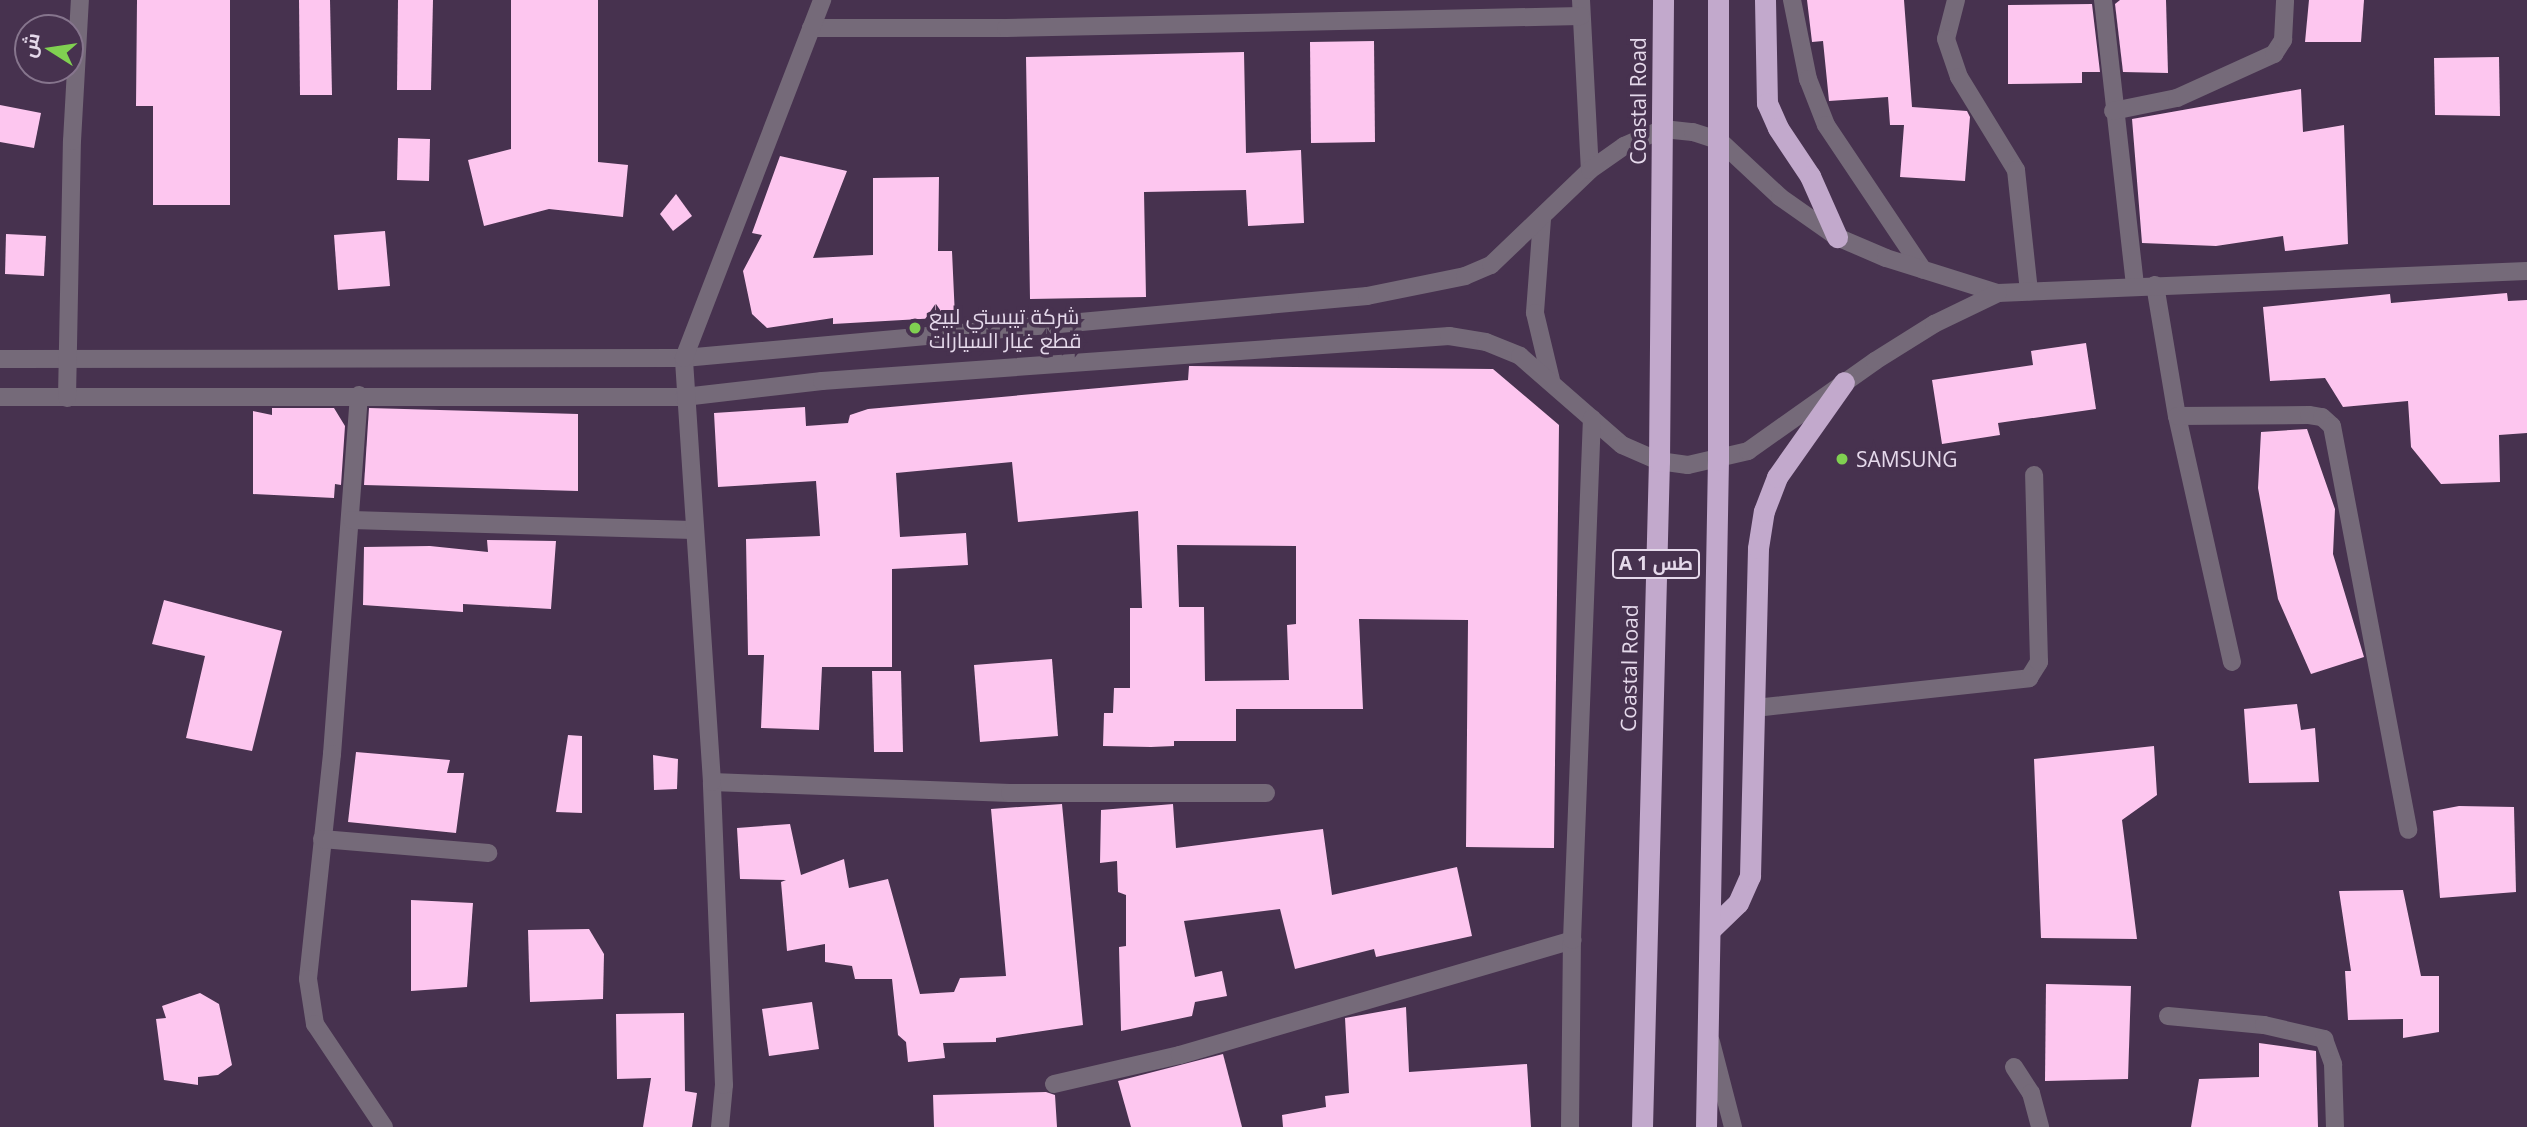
<!DOCTYPE html>
<meta charset="utf-8">
<style>
body{margin:0}
#map{position:relative;width:2527px;height:1127px;overflow:hidden;background:#47324f;font-family:"Open Sans",Cairo,sans-serif}
div>[style]{position:absolute}
[style*='--x']{left:calc(var(--x)*1px);top:calc(var(--y)*1px);width:calc(var(--w)*1px);rotate:calc(var(--a)*1deg)}
.building>*{inset:0;background:#fdc6ef}
.minor>*{height:18px;margin:-9px;padding:0 9px;transform-origin:9px;border-radius:9px;background:#756a79}
.highway>*{height:21px;margin:-10.5px;padding:0 10.5px;transform-origin:10.5px;border-radius:10.5px;background:#c2a9cc}
.dots>*{width:19px;height:19px;translate:-50% -50%;box-sizing:border-box;border:4px solid #47324f;border-radius:50%}
span{translate:-50% -50%;white-space:nowrap;text-align:center;line-height:1.15;-webkit-text-stroke:7px #47324f;paint-order:stroke}
.shield-label span{padding:2px 5px;background:#47324f;border:2px solid;border-radius:5px;-webkit-text-stroke-width:0}
.shield-label{font-size:19px;color:#e5d9eb;font-weight:700}
.street-label{font-size:21px;color:#e5d9eb}
.poi-label{font-size:21px;color:#e5d9eb}
.left{translate:0 -50%;text-align:left}
.north{position:absolute;left:14px;top:14px;width:70px;height:70px;box-sizing:border-box;background:#47324f;border:2px solid #86758d;border-radius:50%;rotate:282deg;font-size:19px;font-weight:700;line-height:28px;text-align:center;color:#e5d9eb}
.north::after{content:'';display:block;margin:auto;width:24px;height:32px;background:#80d051;clip-path:polygon(50% 0,100% 100%,50% 72%,0 100%)}
</style>
<div id="map">
<div class="building">
<div style="clip-path:polygon(137px 0,230px 0,230px 205px,153px 205px,153px 106px,136px 106px)"></div>
<div style="clip-path:polygon(299px 0,330px 0,332px 95px,300px 95px)"></div>
<div style="clip-path:polygon(398px 0,433px 0,431px 90px,397px 90px)"></div>
<div style="clip-path:polygon(511px 0,598px 0,598px 162px,628px 165px,623px 217px,549px 209px,484px 226px,468px 160px,511px 149px)"></div>
<div style="clip-path:polygon(1807px 0,1904px 0,1912px 107px,1967px 111px,1970px 117px,1965px 181px,1900px 177px,1904px 125px,1890px 125px,1888px 97px,1829px 101px,1823px 41px,1812px 42px)"></div>
<div style="clip-path:polygon(2120px 0,2166px 0,2168px 73px,2123px 72px,2115px 4px)"></div>
<div style="clip-path:polygon(2309px 0,2364px 0,2361px 42px,2305px 42px)"></div>
<div style="clip-path:polygon(2092px 4px,2100px 72px,2082px 72px,2082px 83px,2008px 84px,2008px 5px)"></div>
<div style="clip-path:polygon(1374px 41px,1375px 142px,1311px 143px,1310px 42px)"></div>
<div style="clip-path:polygon(1244px 52px,1246px 153px,1301px 150px,1304px 223px,1248px 226px,1246px 190px,1144px 192px,1146px 297px,1030px 299px,1026px 57px)"></div>
<div style="clip-path:polygon(2499px 57px,2500px 116px,2435px 115px,2434px 58px)"></div>
<div style="clip-path:polygon(2301px 89px,2303px 132px,2344px 125px,2348px 244px,2285px 251px,2283px 236px,2216px 246px,2142px 243px,2132px 119px)"></div>
<div style="clip-path:polygon(0 105px,41px 113px,34px 148px,0 142px)"></div>
<div style="clip-path:polygon(398px 138px,430px 139px,429px 181px,397px 180px)"></div>
<div style="clip-path:polygon(780px 156px,847px 171px,813px 258px,873px 255px,873px 178px,939px 177px,938px 251px,952px 251px,955px 317px,833px 324px,833px 318px,767px 328px,752px 314px,743px 271px,762px 235px,752px 233px)"></div>
<div style="clip-path:polygon(676px 194px,692px 216px,673px 231px,660px 214px)"></div>
<div style="clip-path:polygon(385px 231px,390px 286px,338px 290px,334px 235px)"></div>
<div style="clip-path:polygon(6px 234px,46px 236px,44px 276px,5px 274px)"></div>
<div style="clip-path:polygon(2507px 293px,2508px 301px,2527px 300px,2527px 433px,2499px 435px,2500px 482px,2441px 484px,2411px 447px,2408px 401px,2343px 407px,2325px 378px,2270px 381px,2263px 307px,2390px 294px,2391px 303px)"></div>
<div style="clip-path:polygon(2086px 343px,2096px 409px,1998px 423px,2000px 435px,1942px 444px,1932px 380px,2033px 365px,2031px 351px)"></div>
<div style="clip-path:polygon(evenodd,1189px 366px,1493px 369px,1559px 425px,1554px 848px,1466px 847px,1468px 620px,1359px 619px,1363px 709px,1236px 709px,1236px 741px,1174px 741px,1174px 746px,1151px 747px,1103px 746px,1104px 713px,1113px 713px,1114px 688px,1130px 688px,1130px 608px,1142px 608px,1138px 511px,1018px 522px,1012px 462px,896px 473px,900px 537px,966px 533px,968px 565px,892px 569px,892px 667px,822px 667px,819px 730px,761px 728px,764px 655px,748px 655px,746px 539px,820px 536px,816px 481px,718px 487px,714px 413px,805px 407px,806px 426px,848px 423px,850px 415px,868px 409px,1188px 380px,1189px 366px,1177px 545px,1296px 546px,1296px 624px,1287px 625px,1289px 680px,1205px 681px,1204px 607px,1179px 607px,1177px 545px)"></div>
<div style="clip-path:polygon(272px 408px,334px 408px,345px 426px,341px 485px,335px 484px,334px 498px,253px 494px,253px 411px,272px 415px)"></div>
<div style="clip-path:polygon(369px 408px,578px 414px,578px 491px,364px 485px)"></div>
<div style="clip-path:polygon(2307px 429px,2335px 509px,2333px 554px,2364px 657px,2311px 674px,2278px 599px,2258px 488px,2261px 432px)"></div>
<div style="clip-path:polygon(487px 540px,556px 541px,551px 609px,463px 604px,463px 612px,363px 605px,364px 547px,430px 546px,488px 552px)"></div>
<div style="clip-path:polygon(164px 600px,282px 631px,252px 751px,186px 738px,205px 656px,152px 644px)"></div>
<div style="clip-path:polygon(1052px 659px,1058px 736px,980px 742px,974px 665px)"></div>
<div style="clip-path:polygon(872px 671px,901px 671px,903px 752px,874px 752px)"></div>
<div style="clip-path:polygon(2297px 704px,2301px 730px,2315px 728px,2319px 782px,2249px 783px,2244px 709px)"></div>
<div style="clip-path:polygon(568px 735px,582px 736px,582px 813px,556px 812px)"></div>
<div style="clip-path:polygon(2154px 746px,2157px 795px,2122px 820px,2137px 939px,2041px 938px,2034px 759px)"></div>
<div style="clip-path:polygon(356px 752px,450px 760px,447px 773px,464px 773px,456px 833px,348px 822px)"></div>
<div style="clip-path:polygon(653px 755px,678px 759px,677px 789px,654px 790px)"></div>
<div style="clip-path:polygon(1062px 804px,1083px 1025px,996px 1038px,996px 1042px,943px 1043px,945px 1058px,908px 1062px,906px 1042px,898px 1035px,892px 979px,855px 979px,852px 966px,825px 962px,825px 944px,787px 951px,781px 882px,786px 880px,740px 879px,737px 828px,790px 824px,801px 875px,844px 859px,849px 888px,888px 879px,920px 994px,954px 992px,960px 978px,1006px 976px,991px 809px)"></div>
<div style="clip-path:polygon(1173px 804px,1176px 848px,1323px 829px,1332px 895px,1457px 867px,1472px 936px,1376px 957px,1374px 949px,1295px 969px,1280px 909px,1184px 921px,1195px 977px,1222px 971px,1227px 996px,1195px 1002px,1192px 1016px,1121px 1031px,1119px 947px,1126px 946px,1126px 895px,1118px 892px,1117px 861px,1100px 863px,1101px 810px)"></div>
<div style="clip-path:polygon(2459px 806px,2514px 807px,2516px 892px,2440px 898px,2433px 811px)"></div>
<div style="clip-path:polygon(2403px 890px,2421px 976px,2439px 976px,2439px 1032px,2403px 1038px,2403px 1019px,2348px 1020px,2345px 971px,2351px 971px,2339px 891px)"></div>
<div style="clip-path:polygon(411px 900px,473px 903px,467px 987px,411px 991px)"></div>
<div style="clip-path:polygon(589px 929px,604px 954px,603px 999px,530px 1002px,528px 930px)"></div>
<div style="clip-path:polygon(2046px 984px,2131px 986px,2128px 1079px,2045px 1081px)"></div>
<div style="clip-path:polygon(200px 993px,219px 1004px,232px 1065px,218px 1075px,198px 1077px,198px 1085px,164px 1080px,156px 1019px,166px 1018px,162px 1006px)"></div>
<div style="clip-path:polygon(812px 1002px,819px 1049px,769px 1056px,762px 1009px)"></div>
<div style="clip-path:polygon(1406px 1007px,1409px 1072px,1527px 1064px,1531px 1127px,1283px 1127px,1282px 1115px,1326px 1107px,1325px 1096px,1349px 1093px,1345px 1018px)"></div>
<div style="clip-path:polygon(684px 1013px,685px 1091px,697px 1093px,692px 1127px,643px 1127px,651px 1078px,617px 1079px,616px 1014px)"></div>
<div style="clip-path:polygon(2259px 1043px,2316px 1051px,2318px 1127px,2191px 1127px,2199px 1079px,2259px 1077px)"></div>
<div style="clip-path:polygon(1223px 1054px,1242px 1127px,1131px 1127px,1118px 1081px)"></div>
<div style="clip-path:polygon(1046px 1092px,1055px 1095px,1057px 1127px,934px 1127px,933px 1095px)"></div>
</div>
<div class="minor">
<div style="--x:1581;--y:0;--w:170;--a:87"></div>
<div style="--x:1792;--y:0;--w:81;--a:78.6"></div>
<div style="--x:1808;--y:79;--w:49;--a:68.6"></div>
<div style="--x:1826;--y:125;--w:174;--a:56.2"></div>
<div style="--x:1956;--y:0;--w:40;--a:104.4"></div>
<div style="--x:1946;--y:39;--w:40;--a:71.1"></div>
<div style="--x:1959;--y:77;--w:109;--a:58.5"></div>
<div style="--x:2016;--y:170;--w:122;--a:83.9"></div>
<div style="--x:2103;--y:0;--w:288;--a:83.6"></div>
<div style="--x:811;--y:28;--w:195;--a:0"></div>
<div style="--x:1006;--y:28;--w:575;--a:-1.2"></div>
<div style="--x:2113;--y:111;--w:65;--a:-11.5"></div>
<div style="--x:2177;--y:98;--w:107;--a:-24.4"></div>
<div style="--x:2274;--y:54;--w:17;--a:-57"></div>
<div style="--x:2283;--y:40;--w:39;--a:-87"></div>
<div style="--x:1542;--y:219;--w:94;--a:94.3"></div>
<div style="--x:1535;--y:313;--w:69;--a:76.6"></div>
<div style="--x:2155;--y:285;--w:133;--a:80.5"></div>
<div style="--x:2177;--y:416;--w:252;--a:77.4"></div>
<div style="--x:0;--y:359;--w:684;--a:-0.08"></div>
<div style="--x:684;--y:358;--w:686;--a:-5.19"></div>
<div style="--x:1367;--y:296;--w:100;--a:-11.5"></div>
<div style="--x:1465;--y:276;--w:28;--a:-23"></div>
<div style="--x:1491;--y:265;--w:137;--a:-43.8"></div>
<div style="--x:1590;--y:170;--w:42;--a:-35.2"></div>
<div style="--x:1624;--y:146;--w:43;--a:-23.6"></div>
<div style="--x:1663;--y:129;--w:30;--a:6"></div>
<div style="--x:1693;--y:132;--w:28;--a:18"></div>
<div style="--x:1720;--y:141;--w:82;--a:43"></div>
<div style="--x:1780;--y:197;--w:70;--a:35.1"></div>
<div style="--x:1837;--y:237;--w:53;--a:23.2"></div>
<div style="--x:1886;--y:258;--w:117;--a:17.4"></div>
<div style="--x:1998;--y:293;--w:529;--a:-2.38"></div>
<div style="--x:359;--y:395;--w:360;--a:94.3"></div>
<div style="--x:332;--y:754;--w:226;--a:96.1"></div>
<div style="--x:308;--y:979;--w:46;--a:81.2"></div>
<div style="--x:315;--y:1024;--w:124;--a:56.2"></div>
<div style="--x:0;--y:397;--w:684;--a:0"></div>
<div style="--x:684;--y:397;--w:139;--a:-6.6"></div>
<div style="--x:822;--y:381;--w:629;--a:-4.11"></div>
<div style="--x:1449;--y:336;--w:37;--a:9"></div>
<div style="--x:1486;--y:342;--w:37;--a:22"></div>
<div style="--x:1520;--y:356;--w:135;--a:41.1"></div>
<div style="--x:1622;--y:445;--w:40;--a:23.4"></div>
<div style="--x:1659;--y:461;--w:29;--a:8"></div>
<div style="--x:1688;--y:465;--w:62;--a:-13.1"></div>
<div style="--x:1748;--y:451;--w:156;--a:-35.3"></div>
<div style="--x:1875;--y:361;--w:70;--a:-32.1"></div>
<div style="--x:1934;--y:324;--w:71;--a:-25.8"></div>
<div style="--x:67;--y:398;--w:257;--a:-88.9"></div>
<div style="--x:72;--y:141;--w:141;--a:-86.8"></div>
<div style="--x:2177;--y:416;--w:132;--a:-0.4"></div>
<div style="--x:2309;--y:415;--w:13;--a:9"></div>
<div style="--x:2322;--y:417;--w:13;--a:42"></div>
<div style="--x:2332;--y:426;--w:411;--a:79.3"></div>
<div style="--x:352;--y:520;--w:341;--a:1.7"></div>
<div style="--x:1755;--y:708;--w:276;--a:-6.2"></div>
<div style="--x:2029;--y:678;--w:19;--a:-58"></div>
<div style="--x:2039;--y:662;--w:187;--a:-91.5"></div>
<div style="--x:712;--y:782;--w:298;--a:2.1"></div>
<div style="--x:1010;--y:793;--w:256;--a:0"></div>
<div style="--x:322;--y:839;--w:167;--a:4.8"></div>
<div style="--x:2168;--y:1016;--w:96;--a:5.4"></div>
<div style="--x:2264;--y:1025;--w:62;--a:13.1"></div>
<div style="--x:2324;--y:1039;--w:27;--a:70"></div>
<div style="--x:2333;--y:1064;--w:63;--a:88.2"></div>
<div style="--x:1711;--y:1042;--w:88;--a:75.5"></div>
<div style="--x:2014;--y:1067;--w:31;--a:57"></div>
<div style="--x:2031;--y:1093;--w:35;--a:75"></div>
<div style="--x:1054;--y:1084;--w:129;--a:-13"></div>
<div style="--x:1180;--y:1055;--w:409;--a:-16.3"></div>
<div style="--x:720;--y:1127;--w:42;--a:-84.6"></div>
<div style="--x:724;--y:1085;--w:303;--a:-92.3"></div>
<div style="--x:712;--y:782;--w:425;--a:-93.8"></div>
<div style="--x:684;--y:358;--w:384;--a:-68.9"></div>
<div style="--x:1570;--y:1127;--w:187;--a:-89.4"></div>
<div style="--x:1572;--y:940;--w:522;--a:-87.81"></div>
</div>
<div class="highway">
<div style="--x:1765;--y:0;--w:103;--a:88.9"></div>
<div style="--x:1767;--y:103;--w:27;--a:66"></div>
<div style="--x:1778;--y:128;--w:58;--a:56.3"></div>
<div style="--x:1810;--y:176;--w:67;--a:66.1"></div>
<div style="--x:1711;--y:929;--w:37;--a:-44"></div>
<div style="--x:1738;--y:903;--w:30;--a:-66"></div>
<div style="--x:1750;--y:876;--w:328;--a:-88.6"></div>
<div style="--x:1758;--y:548;--w:37;--a:-81"></div>
<div style="--x:1764;--y:511;--w:36;--a:-69"></div>
<div style="--x:1777;--y:477;--w:116;--a:-54.8"></div>
<div style="--x:1642;--y:1127;--w:666;--a:-88.54"></div>
<div style="--x:1659;--y:461;--w:461;--a:-89.5"></div>
<div style="--x:1706;--y:1127;--w:667;--a:-88.97"></div>
<div style="--x:1718;--y:460;--w:460;--a:-90"></div>
</div>
<div class="dots">
<div style="left:915px;top:328px;background:#80d051"></div>
<div style="left:1842px;top:459px;background:#80d051"></div>
</div>
<div class="shield-label">
<span style="left:1656px;top:564px">A 1 طس</span>
</div>
<div class="street-label">
<span style="left:1638px;top:101px;rotate:-90deg">Coastal Road</span>
<span style="left:1629px;top:668px;rotate:-89deg">Coastal Road</span>
</div>
<div class="poi-label">
<span class="left" style="left:929px;top:328px">شركة تيبستي لبيع<br>قطع غيار السيارات</span>
<span class="left" style="left:1856px;top:459px">SAMSUNG</span>
</div>
<div class="north">ش</div>
</div>
